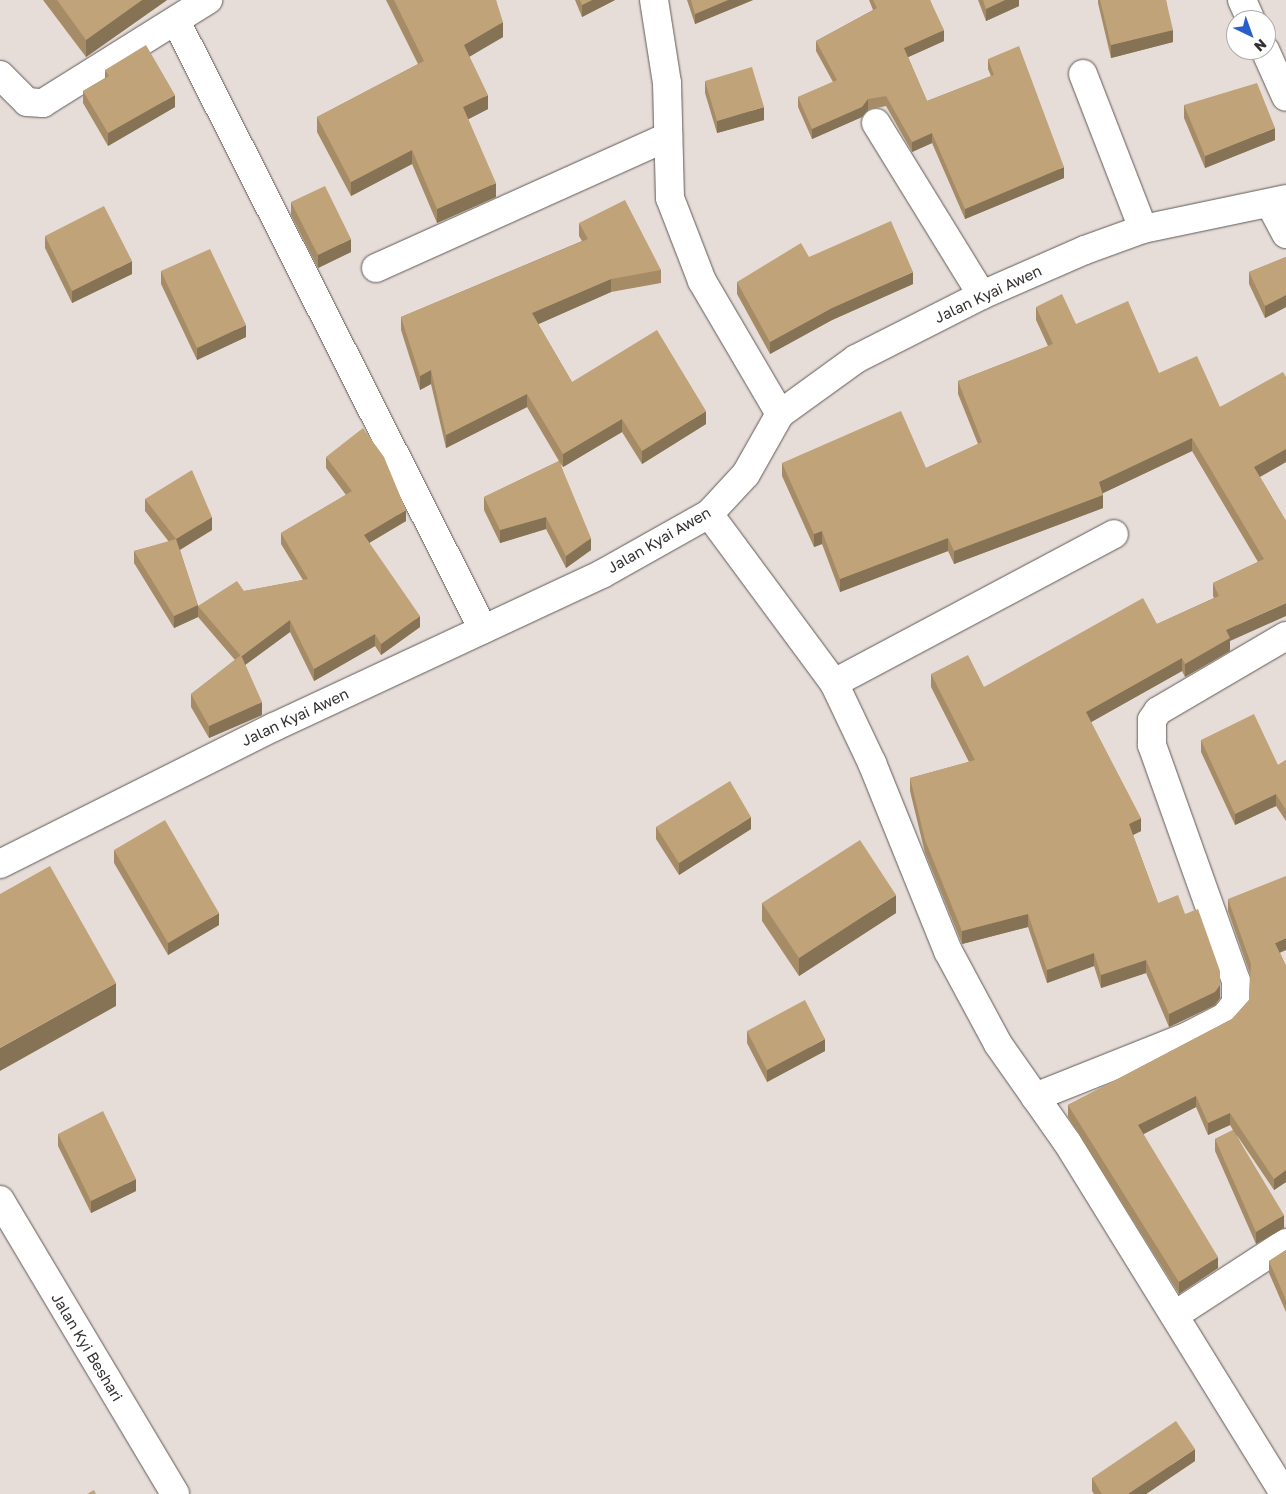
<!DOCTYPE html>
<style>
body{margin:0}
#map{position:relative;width:1286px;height:1494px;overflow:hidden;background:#e6ddd9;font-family:"Golos Text",sans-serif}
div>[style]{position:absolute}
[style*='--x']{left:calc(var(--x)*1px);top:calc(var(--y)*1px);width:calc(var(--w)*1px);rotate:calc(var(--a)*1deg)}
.roads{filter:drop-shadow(0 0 1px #615956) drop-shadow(0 0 1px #615956)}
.street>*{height:28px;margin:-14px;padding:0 14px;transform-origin:14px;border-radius:14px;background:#fff}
.wall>*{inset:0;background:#a58c67}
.shaded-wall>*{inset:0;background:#867254}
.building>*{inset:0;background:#c0a378}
span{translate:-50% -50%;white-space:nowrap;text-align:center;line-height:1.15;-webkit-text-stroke:4px #fff;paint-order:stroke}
.street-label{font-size:15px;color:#343130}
.north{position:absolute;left:1226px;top:10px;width:50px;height:50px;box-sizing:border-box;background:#fff;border:1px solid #aeadac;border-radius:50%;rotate:138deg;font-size:14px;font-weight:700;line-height:20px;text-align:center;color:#343130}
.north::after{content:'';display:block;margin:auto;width:18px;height:22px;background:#285fcc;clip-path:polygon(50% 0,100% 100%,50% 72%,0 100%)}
</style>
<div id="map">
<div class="roads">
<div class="street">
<div style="--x:654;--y:0;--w:84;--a:81.1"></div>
<div style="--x:667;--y:83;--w:115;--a:88.5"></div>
<div style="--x:670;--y:198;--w:89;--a:68.9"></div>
<div style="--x:702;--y:281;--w:154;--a:59.6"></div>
<div style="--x:1242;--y:0;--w:22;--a:66"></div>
<div style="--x:177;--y:23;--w:679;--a:63.21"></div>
<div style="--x:1265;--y:50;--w:51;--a:65.9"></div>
<div style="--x:1083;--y:74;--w:166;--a:68.8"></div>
<div style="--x:0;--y:75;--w:38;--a:45"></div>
<div style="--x:27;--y:102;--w:16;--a:4"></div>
<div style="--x:43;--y:103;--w:195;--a:-32"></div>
<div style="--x:876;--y:123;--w:202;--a:58.4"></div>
<div style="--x:1270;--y:204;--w:34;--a:62"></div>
<div style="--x:376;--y:268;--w:320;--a:-24.2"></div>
<div style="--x:709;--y:514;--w:210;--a:53.5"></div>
<div style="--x:834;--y:683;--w:89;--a:64.6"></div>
<div style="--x:872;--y:763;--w:203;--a:68"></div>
<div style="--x:948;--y:951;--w:106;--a:61.7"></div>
<div style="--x:998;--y:1044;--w:120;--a:54.9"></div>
<div style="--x:1067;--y:1142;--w:414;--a:58.3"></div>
<div style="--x:834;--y:683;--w:317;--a:-28"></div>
<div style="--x:0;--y:864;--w:306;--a:-26.6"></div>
<div style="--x:274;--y:727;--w:362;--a:-25"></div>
<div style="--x:602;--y:574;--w:123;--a:-29.3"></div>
<div style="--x:709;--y:514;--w:54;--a:-47.2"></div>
<div style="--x:746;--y:474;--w:69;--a:-60.5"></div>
<div style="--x:780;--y:414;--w:94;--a:-35.9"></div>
<div style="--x:856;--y:359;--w:141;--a:-26.9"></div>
<div style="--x:982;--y:295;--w:112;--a:-23.6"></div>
<div style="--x:1085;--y:250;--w:62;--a:-19.9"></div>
<div style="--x:1143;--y:229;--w:146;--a:-11.8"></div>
<div style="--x:1035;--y:1097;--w:165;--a:-21.7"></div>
<div style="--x:1188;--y:1036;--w:42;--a:-27.2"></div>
<div style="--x:1225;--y:1017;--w:18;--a:-52"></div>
<div style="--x:1236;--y:1003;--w:22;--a:-90"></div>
<div style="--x:1236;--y:981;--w:251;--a:-109.6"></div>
<div style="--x:1152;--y:745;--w:25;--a:-90"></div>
<div style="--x:1152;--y:720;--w:11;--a:-56"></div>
<div style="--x:1158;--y:711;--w:148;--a:-30.4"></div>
<div style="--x:0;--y:1200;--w:342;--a:59.2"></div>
<div style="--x:1175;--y:1315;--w:132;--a:-33"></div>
</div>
</div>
<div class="wall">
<div style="clip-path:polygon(43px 0,167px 0,86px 57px)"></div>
<div style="clip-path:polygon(386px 0,496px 0,503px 37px,469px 56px,488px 109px,468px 119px,496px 197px,437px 223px,412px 164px,351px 196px,317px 132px,317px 117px,418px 64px)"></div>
<div style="clip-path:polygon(575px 0,615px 0,582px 17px)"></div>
<div style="clip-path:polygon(687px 0,753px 0,695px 24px)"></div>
<div style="clip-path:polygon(869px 0,930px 0,944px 41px,908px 57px,927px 101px,991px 76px,988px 69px,988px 59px,1064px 178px,965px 219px,932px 143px,912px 152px,886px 106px,868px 110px,862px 117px,812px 139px,798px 107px,798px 97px,833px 82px,816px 51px,816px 41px,873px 10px)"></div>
<div style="clip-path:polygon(978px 0,1019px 0,1019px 6px,986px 21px)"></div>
<div style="clip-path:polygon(1098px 0,1166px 0,1173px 42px,1111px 58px,1098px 3px)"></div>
<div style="clip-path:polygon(105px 70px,175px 107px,108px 146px,83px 103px,83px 91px,105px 78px)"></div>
<div style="clip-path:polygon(705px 81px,764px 120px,717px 133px,705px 93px)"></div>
<div style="clip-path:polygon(1184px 105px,1275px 140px,1205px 168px,1184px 118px)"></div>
<div style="clip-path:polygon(291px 202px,351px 252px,318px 268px,291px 215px)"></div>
<div style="clip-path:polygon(579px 223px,661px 270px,661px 283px,611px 292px,538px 324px,572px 382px,706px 424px,642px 464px,622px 432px,563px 467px,560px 463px,591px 550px,566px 568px,546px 529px,500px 543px,484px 510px,484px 497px,559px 461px,527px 407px,446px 448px,431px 384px,420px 390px,401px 330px,401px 317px,582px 241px,579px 236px)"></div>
<div style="clip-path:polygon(45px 236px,132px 274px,72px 303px,45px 248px)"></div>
<div style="clip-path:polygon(809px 257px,913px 284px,832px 320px,770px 354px,737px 294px,737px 282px)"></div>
<div style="clip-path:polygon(1286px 257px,1286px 307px,1265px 318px,1249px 284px,1249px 272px)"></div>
<div style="clip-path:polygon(161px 271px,246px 337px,197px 360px,161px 284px)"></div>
<div style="clip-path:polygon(1036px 307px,1076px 324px,1159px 373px,1220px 407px,1286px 377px,1286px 462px,1260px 477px,1286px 521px,1230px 641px,1230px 651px,1185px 677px,1182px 671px,1091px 722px,1141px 831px,1133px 835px,1158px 903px,1185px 914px,1220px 998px,1215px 1005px,1169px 1027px,1146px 973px,1101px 988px,1094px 966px,1047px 983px,1028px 927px,962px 944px,925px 853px,910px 791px,910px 778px,969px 762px,931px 687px,931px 674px,984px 687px,1157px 624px,1214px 598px,1213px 596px,1213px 583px,1258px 562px,1192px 451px,1103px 493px,1103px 508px,954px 564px,948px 551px,840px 592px,822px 544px,814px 547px,782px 476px,782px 463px,926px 468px,978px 444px,958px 394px,958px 381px,1048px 346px,1036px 320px)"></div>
<div style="clip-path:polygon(326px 457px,406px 521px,369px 543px,420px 627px,381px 655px,375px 646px,314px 681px,290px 632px,245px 665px,262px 715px,209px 738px,191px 707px,191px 694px,235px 660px,198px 617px,174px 628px,134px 563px,134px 551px,169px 542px,145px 511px,145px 499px,212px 530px,180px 550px,198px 606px,244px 591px,303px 580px,281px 544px,281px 533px,346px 495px,326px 468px)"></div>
<div style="clip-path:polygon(1201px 740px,1278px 765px,1286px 760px,1286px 821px,1276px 806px,1235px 825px,1201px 752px)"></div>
<div style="clip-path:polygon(656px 827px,751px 829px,679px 875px,656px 839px)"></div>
<div style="clip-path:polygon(114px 850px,219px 925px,168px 955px,114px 863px)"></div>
<div style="clip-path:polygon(1228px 899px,1280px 953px,1286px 966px,1286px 1182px,1274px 1190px,1236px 1134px,1284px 1228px,1256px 1244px,1215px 1151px,1215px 1139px,1233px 1130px,1230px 1125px,1208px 1135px,1196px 1107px,1143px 1134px,1218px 1268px,1179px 1294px,1068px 1117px,1068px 1105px,1232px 1019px,1249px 1000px,1250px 974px,1228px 911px)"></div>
<div style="clip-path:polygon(762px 903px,896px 913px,799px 976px,762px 921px)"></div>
<div style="clip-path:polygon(747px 1031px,825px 1051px,767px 1082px,747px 1043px)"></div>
<div style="clip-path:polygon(58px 1134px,136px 1191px,91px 1213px,58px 1146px)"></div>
<div style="clip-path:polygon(1286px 1250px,1286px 1312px,1269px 1273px,1269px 1261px)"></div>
<div style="clip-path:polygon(1195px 1461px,1146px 1494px,1094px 1494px,1092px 1491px,1092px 1478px)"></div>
</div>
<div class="shaded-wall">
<div style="clip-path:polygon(142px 0,167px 0,86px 57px,86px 40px)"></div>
<div style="clip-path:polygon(592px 0,615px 0,582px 17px,582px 5px)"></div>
<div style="clip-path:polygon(728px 0,753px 0,695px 24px,695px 14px)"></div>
<div style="clip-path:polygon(1005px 0,1019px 0,1019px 6px,986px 21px,986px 9px)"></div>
<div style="clip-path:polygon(503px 22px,503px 37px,464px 60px,464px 45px)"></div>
<div style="clip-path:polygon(944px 30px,944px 41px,904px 59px,904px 48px)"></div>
<div style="clip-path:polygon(1173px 30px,1173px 42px,1111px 58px,1111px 45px)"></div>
<div style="clip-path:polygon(175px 95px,175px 107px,108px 146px,108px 133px)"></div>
<div style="clip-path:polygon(488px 95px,488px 109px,463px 122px,463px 107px)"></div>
<div style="clip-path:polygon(868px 99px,868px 110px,862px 117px,812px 139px,812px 129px)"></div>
<div style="clip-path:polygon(764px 107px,764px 120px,717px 133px,717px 121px)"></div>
<div style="clip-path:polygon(1275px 128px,1275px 140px,1205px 168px,1205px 156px)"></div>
<div style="clip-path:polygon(932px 133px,932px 143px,912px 152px,912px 142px)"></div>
<div style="clip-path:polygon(412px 150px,412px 164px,351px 196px,351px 182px)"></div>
<div style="clip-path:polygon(1064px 167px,1064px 178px,965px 219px,965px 209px)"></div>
<div style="clip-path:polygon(496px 183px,496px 197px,437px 223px,437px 209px)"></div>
<div style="clip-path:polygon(351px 239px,351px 252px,318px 268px,318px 255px)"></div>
<div style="clip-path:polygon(132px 261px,132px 274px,72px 303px,72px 291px)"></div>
<div style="clip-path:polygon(913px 272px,913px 284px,832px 320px,770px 354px,770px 342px,832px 308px)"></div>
<div style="clip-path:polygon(611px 279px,611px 292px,532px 327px,532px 313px)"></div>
<div style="clip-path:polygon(1286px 295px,1286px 307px,1265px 318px,1265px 306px)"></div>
<div style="clip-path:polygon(246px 325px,246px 337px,197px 360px,197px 348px)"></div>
<div style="clip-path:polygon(431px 370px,431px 384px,420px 390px,420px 376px)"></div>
<div style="clip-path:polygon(527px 394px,527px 407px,446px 448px,446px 435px)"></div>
<div style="clip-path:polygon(706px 411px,706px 424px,642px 464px,642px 451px)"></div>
<div style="clip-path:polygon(622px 419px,622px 432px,563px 467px,563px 454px)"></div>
<div style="clip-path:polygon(1192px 438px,1192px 451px,1099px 495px,1099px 482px)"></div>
<div style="clip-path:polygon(1286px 449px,1286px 462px,1254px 480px,1254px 467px)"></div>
<div style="clip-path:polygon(1103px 495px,1103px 508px,954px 564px,954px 551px)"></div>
<div style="clip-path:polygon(406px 510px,406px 521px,364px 546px,364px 535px)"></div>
<div style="clip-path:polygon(212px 517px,212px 530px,176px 552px,176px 539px)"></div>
<div style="clip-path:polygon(546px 517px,546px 529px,500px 543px,500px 530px)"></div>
<div style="clip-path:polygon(822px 531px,822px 544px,814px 547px,814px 534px)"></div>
<div style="clip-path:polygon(591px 538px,591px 550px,566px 568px,566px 556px)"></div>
<div style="clip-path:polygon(948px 538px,948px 551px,840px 592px,840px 579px)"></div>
<div style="clip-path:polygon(1286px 603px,1286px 616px,1230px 641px,1230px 651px,1185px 677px,1185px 664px,1226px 630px)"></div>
<div style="clip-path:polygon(198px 605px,198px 617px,174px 628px,174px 616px)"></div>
<div style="clip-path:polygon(420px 616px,420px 627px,381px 655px,381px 644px)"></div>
<div style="clip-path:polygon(290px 620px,290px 632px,241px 668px,241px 656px)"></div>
<div style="clip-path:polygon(375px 634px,375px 646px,314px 681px,314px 669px)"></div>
<div style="clip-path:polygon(1182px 658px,1182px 671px,1086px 725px,1086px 712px)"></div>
<div style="clip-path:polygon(262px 702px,262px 715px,209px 738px,209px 726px)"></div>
<div style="clip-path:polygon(1276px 794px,1276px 806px,1235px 825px,1235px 814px)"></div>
<div style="clip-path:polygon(751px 817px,751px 829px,679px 875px,679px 863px)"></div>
<div style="clip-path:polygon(1141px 818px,1141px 831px,1129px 837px,1129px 824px)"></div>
<div style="clip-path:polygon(896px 895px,896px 913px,799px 976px,799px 958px)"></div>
<div style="clip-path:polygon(219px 913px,219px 925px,168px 955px,168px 943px)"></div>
<div style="clip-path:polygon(1028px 914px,1028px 927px,962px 944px,962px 931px)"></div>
<div style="clip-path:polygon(1286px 938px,1286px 950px,1275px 955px,1275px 943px)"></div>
<div style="clip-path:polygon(1094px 953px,1094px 966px,1047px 983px,1047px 970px)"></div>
<div style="clip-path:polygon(1146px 960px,1146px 973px,1101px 988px,1101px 975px)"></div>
<div style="clip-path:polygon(116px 983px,116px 1006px,0 1071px,0 1048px)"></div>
<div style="clip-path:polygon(1220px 985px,1220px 998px,1215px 1005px,1169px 1027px,1169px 1014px)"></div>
<div style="clip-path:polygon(825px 1039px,825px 1051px,767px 1082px,767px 1070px)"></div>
<div style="clip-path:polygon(1196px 1096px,1196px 1107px,1138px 1137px,1138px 1125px)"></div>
<div style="clip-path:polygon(1230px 1113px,1230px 1125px,1208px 1135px,1208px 1123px)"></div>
<div style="clip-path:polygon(1286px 1170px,1286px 1182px,1274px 1190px,1274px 1179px)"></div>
<div style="clip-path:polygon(136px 1179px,136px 1191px,91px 1213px,91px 1201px)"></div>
<div style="clip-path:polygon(1284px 1215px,1284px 1228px,1256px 1244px,1256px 1232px)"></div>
<div style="clip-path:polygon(1218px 1257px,1218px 1268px,1179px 1294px,1179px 1282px)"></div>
<div style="clip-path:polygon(1195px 1449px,1195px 1461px,1146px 1494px,1128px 1494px)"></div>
</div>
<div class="building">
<div style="clip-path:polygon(57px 0,142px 0,86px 40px)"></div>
<div style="clip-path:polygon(394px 0,496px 0,503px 22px,464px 45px,488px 95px,463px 107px,496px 183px,437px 209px,412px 150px,351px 182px,317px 117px,424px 61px)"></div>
<div style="clip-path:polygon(580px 0,592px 0,582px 5px)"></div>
<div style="clip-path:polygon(691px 0,728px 0,695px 14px)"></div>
<div style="clip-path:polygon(873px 0,930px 0,944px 30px,904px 48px,927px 101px,994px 75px,988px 59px,1019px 46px,1064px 167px,965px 209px,932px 133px,912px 142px,886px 96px,868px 99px,862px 107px,812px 129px,798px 97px,837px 80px,816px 41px,877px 8px)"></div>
<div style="clip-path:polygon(983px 0,1005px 0,986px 9px)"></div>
<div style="clip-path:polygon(1100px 0,1166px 0,1173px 30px,1111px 45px)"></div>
<div style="clip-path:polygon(146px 45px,175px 95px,108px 133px,83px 91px,109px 76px,105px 70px)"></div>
<div style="clip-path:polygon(752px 67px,764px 107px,717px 121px,705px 81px)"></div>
<div style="clip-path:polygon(1257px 83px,1275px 128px,1205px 156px,1184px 105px)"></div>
<div style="clip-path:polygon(325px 186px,351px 239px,318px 255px,291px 202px)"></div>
<div style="clip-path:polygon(625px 200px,661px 270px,611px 279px,532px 313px,572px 382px,657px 330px,706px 411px,642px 451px,622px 419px,563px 454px,527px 394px,446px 435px,431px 370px,420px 376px,401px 317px,588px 239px,579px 223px)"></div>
<div style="clip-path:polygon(104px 206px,132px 261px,72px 291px,45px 236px)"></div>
<div style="clip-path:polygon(891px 221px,913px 272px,832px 308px,770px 342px,737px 282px,801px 243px,809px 257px)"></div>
<div style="clip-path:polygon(210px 249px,246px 325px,197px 348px,161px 271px)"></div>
<div style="clip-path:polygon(1286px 257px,1286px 295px,1265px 306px,1249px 272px)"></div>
<div style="clip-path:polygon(1062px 294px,1076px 324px,1128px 301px,1159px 373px,1197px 356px,1220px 407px,1283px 372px,1286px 377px,1286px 449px,1254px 467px,1286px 521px,1286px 603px,1226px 630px,1230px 638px,1185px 664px,1182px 658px,1086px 712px,1141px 818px,1129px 824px,1158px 903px,1178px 895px,1185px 914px,1198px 909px,1220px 971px,1220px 985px,1215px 992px,1169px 1014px,1146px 960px,1101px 975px,1094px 953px,1047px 970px,1028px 914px,962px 931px,925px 840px,910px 778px,975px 760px,931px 674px,968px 655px,984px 687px,1143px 598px,1157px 624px,1219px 596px,1213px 583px,1264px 559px,1192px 438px,1099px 482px,1103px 495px,954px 551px,948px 538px,840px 579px,822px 531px,814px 534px,782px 463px,901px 411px,926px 468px,982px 442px,958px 381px,1053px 344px,1036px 307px)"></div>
<div style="clip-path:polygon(363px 428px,384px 457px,406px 510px,364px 535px,420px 616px,381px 644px,375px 634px,314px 669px,290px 620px,242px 656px,241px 656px,198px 606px,237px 581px,244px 591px,308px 579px,281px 533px,352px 491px,326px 457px)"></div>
<div style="clip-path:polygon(559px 461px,591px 538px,566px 556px,546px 517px,500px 530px,484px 497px)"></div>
<div style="clip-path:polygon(192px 470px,212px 517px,176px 539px,145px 499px)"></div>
<div style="clip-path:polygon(176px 539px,198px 605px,174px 616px,134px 551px)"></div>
<div style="clip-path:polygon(241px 655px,262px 702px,209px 726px,191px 694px)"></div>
<div style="clip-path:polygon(1254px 714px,1278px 765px,1286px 760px,1286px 810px,1276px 794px,1235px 814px,1201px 740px)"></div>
<div style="clip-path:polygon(730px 781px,751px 817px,679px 863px,656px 827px)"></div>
<div style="clip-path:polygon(165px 820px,219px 913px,168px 943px,114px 850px)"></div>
<div style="clip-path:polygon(860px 840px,896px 895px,799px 958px,762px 903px)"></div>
<div style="clip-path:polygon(50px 866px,116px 983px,0 1048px,0 894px)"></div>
<div style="clip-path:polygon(1286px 876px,1286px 938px,1275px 943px,1286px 966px,1286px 1170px,1274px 1179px,1230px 1113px,1208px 1123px,1196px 1096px,1138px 1125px,1218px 1257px,1179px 1282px,1068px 1105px,1232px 1019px,1249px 1000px,1251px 964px,1228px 899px)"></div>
<div style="clip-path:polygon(805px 1000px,825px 1039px,767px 1070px,747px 1031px)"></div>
<div style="clip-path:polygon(103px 1111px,136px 1179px,91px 1201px,58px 1134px)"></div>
<div style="clip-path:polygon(1233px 1130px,1284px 1215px,1256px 1232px,1215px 1139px)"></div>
<div style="clip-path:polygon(1286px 1250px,1286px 1300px,1269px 1261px)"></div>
<div style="clip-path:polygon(1176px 1421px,1195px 1449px,1128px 1494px,1102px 1494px,1092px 1478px)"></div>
<div style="clip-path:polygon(94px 1490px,96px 1494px,87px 1494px)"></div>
</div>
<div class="street-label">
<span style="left:988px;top:294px;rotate:-25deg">Jalan Kyai Awen</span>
<span style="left:659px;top:540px;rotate:-30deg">Jalan Kyai Awen</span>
<span style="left:295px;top:717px;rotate:-25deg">Jalan Kyai Awen</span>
<span style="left:87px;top:1347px;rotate:59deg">Jalan Kyi Beshari</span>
</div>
<div class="north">N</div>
</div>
